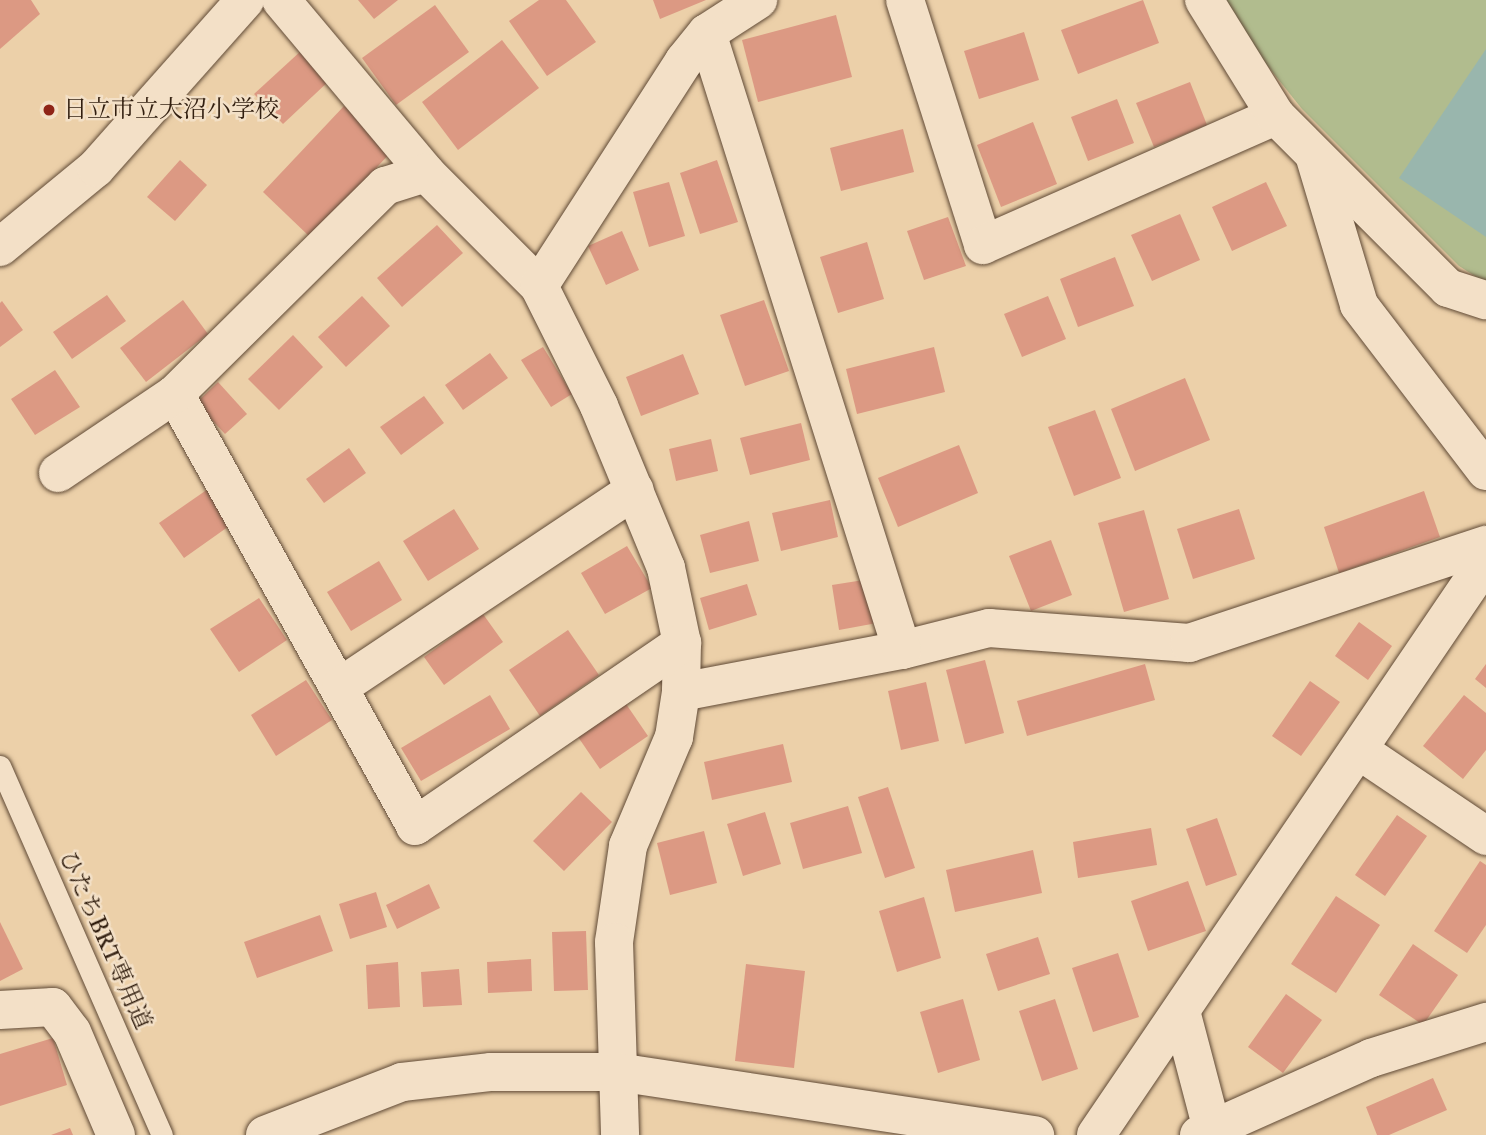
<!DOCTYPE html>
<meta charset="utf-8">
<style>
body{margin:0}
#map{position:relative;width:1486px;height:1135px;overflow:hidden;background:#ecd0a9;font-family:"IM FELL Great Primer","Noto Serif JP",serif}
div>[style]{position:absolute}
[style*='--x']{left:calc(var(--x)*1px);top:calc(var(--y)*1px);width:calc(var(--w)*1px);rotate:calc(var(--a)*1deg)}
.green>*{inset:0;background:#b1bc8e}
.water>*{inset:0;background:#99b6ad}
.building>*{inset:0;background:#dc9983}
.roads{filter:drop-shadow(0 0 2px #604a36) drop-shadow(0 0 2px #604a36)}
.service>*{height:21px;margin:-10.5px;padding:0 10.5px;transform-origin:10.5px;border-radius:10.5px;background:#f3e0c7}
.minor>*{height:38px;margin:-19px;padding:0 19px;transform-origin:19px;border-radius:19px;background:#f3e0c7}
.dots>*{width:19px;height:19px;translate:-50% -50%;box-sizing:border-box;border:4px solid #f3e0c7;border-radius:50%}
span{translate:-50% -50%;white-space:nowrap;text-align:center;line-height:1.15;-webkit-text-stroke:5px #f3e0c7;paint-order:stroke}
.poi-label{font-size:24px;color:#311e0f}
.left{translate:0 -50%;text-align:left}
.street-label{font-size:24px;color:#311e0f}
</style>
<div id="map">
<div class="green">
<div style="clip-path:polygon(1226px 0,1486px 0,1486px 283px,1459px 266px,1302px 109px,1254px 49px)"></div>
</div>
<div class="water">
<div style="clip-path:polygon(1486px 49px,1486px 237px,1399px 178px)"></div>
</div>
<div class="building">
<div style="clip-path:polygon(0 0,31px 0,40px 14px,0 49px)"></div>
<div style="clip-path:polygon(358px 0,398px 0,374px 19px)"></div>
<div style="clip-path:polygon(539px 0,566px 0,596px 42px,547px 76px,509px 21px)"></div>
<div style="clip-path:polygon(653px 0,706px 0,660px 19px)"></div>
<div style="clip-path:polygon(1143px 0,1159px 43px,1078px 74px,1061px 30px)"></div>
<div style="clip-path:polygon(435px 5px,469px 52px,396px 105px,362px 58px)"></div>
<div style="clip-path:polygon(836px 15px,852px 77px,758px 102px,742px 40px)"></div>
<div style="clip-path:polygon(1024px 32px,1039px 80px,979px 99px,964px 51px)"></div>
<div style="clip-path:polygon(502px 40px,539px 88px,458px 150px,422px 102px)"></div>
<div style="clip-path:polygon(302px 50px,330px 80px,283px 124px,254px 94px)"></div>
<div style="clip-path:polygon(1190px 82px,1207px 125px,1154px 147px,1136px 103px)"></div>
<div style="clip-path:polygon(1117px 99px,1134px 143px,1088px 161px,1071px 117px)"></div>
<div style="clip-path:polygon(344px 106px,392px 151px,311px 238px,263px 192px)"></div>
<div style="clip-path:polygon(1033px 122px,1057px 184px,1001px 207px,977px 145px)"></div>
<div style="clip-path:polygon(903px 129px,914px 172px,841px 191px,830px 148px)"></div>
<div style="clip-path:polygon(180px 160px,207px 185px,175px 221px,147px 197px)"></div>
<div style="clip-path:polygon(717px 160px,738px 222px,700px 234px,680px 173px)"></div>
<div style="clip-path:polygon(669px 182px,685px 236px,649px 247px,633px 192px)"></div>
<div style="clip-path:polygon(1266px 182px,1287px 226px,1232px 251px,1212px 207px)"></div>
<div style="clip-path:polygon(1180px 214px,1200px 260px,1152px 281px,1131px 235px)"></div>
<div style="clip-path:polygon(948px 217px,966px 266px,924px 280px,907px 231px)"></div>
<div style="clip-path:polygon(437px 225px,463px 253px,402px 307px,377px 278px)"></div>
<div style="clip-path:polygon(622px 231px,639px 270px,606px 285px,588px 246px)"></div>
<div style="clip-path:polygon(867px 242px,884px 299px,838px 313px,820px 257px)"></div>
<div style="clip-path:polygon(1115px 257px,1134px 306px,1078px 327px,1060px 279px)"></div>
<div style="clip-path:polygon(107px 295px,126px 321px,72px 359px,53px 332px)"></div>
<div style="clip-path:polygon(362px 296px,390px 326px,346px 367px,318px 337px)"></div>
<div style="clip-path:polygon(1048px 296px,1066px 339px,1022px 357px,1004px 314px)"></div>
<div style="clip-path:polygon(183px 300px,208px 334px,146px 382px,120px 348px)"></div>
<div style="clip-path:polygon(764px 300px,789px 371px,745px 386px,720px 315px)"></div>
<div style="clip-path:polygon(2px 301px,23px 330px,0 347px,0 303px)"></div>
<div style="clip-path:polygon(293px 335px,323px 367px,279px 410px,248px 379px)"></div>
<div style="clip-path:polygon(543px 347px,572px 394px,551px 407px,521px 360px)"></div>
<div style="clip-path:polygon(934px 347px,945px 392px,857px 414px,846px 369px)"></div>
<div style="clip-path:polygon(490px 353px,508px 378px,463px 410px,445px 385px)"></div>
<div style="clip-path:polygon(683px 354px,699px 394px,641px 416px,626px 377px)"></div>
<div style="clip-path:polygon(55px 370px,80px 407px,35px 435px,11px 399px)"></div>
<div style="clip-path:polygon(1185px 378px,1210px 440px,1135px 471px,1111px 409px)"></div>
<div style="clip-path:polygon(218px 382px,247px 414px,225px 434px,196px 403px)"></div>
<div style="clip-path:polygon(424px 396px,444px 423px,401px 455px,380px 427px)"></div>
<div style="clip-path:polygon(1095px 410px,1121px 478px,1074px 496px,1048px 427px)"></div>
<div style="clip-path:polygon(801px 423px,810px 460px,750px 475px,740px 438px)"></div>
<div style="clip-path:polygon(711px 439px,718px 471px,676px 481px,669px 449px)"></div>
<div style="clip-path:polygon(959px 445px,978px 493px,898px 527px,878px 478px)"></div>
<div style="clip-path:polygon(349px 448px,366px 473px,324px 503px,306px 479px)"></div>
<div style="clip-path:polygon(208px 489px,232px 524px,184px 558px,159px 523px)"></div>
<div style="clip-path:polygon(1424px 491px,1440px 537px,1339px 573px,1324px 527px)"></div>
<div style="clip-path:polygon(830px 500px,838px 537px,781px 551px,772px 513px)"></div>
<div style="clip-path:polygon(454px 509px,479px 549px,428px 581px,403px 541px)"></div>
<div style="clip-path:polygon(1239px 509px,1255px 559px,1193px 579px,1177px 529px)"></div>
<div style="clip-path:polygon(1144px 510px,1169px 599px,1124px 612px,1098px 523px)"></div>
<div style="clip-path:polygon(749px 521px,759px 561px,710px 573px,700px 535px)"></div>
<div style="clip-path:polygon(1051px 540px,1072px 595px,1031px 611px,1009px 556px)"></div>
<div style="clip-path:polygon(627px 546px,652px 588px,605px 614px,581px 573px)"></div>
<div style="clip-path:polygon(379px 561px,402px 600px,351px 631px,327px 592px)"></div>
<div style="clip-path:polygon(870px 579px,877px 623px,839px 630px,832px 585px)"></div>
<div style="clip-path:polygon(747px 584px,757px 615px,709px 630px,700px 598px)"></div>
<div style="clip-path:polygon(259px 598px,287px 640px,239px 672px,210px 629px)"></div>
<div style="clip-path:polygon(483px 614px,503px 642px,444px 685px,424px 657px)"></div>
<div style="clip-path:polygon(1359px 622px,1392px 646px,1368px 680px,1335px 656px)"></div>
<div style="clip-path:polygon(568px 630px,599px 675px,540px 716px,509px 670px)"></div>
<div style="clip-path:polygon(985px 660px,1004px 733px,965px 744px,946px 670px)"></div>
<div style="clip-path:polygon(1145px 664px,1155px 700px,1027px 736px,1017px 701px)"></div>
<div style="clip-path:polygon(1486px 664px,1486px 688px,1475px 679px)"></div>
<div style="clip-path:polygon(306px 680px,332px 720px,276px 756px,251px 715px)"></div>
<div style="clip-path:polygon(1310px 681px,1340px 702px,1301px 756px,1272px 736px)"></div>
<div style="clip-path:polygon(926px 682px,939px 741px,901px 750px,888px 691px)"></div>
<div style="clip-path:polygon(490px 695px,510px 729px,421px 781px,401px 748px)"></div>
<div style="clip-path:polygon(1464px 695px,1486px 713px,1486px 750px,1463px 779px,1423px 746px)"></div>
<div style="clip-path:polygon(624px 701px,648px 736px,600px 769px,576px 734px)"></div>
<div style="clip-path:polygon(783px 744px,792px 782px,712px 800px,704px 762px)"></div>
<div style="clip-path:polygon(888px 787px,915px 868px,885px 878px,858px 797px)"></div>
<div style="clip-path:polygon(581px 792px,612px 822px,564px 871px,533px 841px)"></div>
<div style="clip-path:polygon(848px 806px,862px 853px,803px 869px,790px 823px)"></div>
<div style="clip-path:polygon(765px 812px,781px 864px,743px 876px,727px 824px)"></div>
<div style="clip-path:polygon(1397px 815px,1427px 836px,1385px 896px,1355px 875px)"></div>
<div style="clip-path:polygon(1217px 818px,1237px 875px,1206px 886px,1186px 829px)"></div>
<div style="clip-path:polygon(1151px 828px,1157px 865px,1078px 878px,1073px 842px)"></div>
<div style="clip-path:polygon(704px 831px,717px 883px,670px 895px,657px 843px)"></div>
<div style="clip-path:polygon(1033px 850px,1042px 893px,955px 912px,946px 870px)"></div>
<div style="clip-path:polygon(1480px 861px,1486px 865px,1486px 925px,1467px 953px,1434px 931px)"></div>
<div style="clip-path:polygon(1188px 881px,1206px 931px,1148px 951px,1131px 901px)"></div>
<div style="clip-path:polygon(429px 884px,440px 908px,397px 929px,386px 905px)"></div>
<div style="clip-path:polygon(376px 892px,387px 927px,350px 939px,339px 904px)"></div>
<div style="clip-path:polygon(1336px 896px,1380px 925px,1336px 993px,1291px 964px)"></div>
<div style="clip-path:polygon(924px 897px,941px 958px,897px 972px,879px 911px)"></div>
<div style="clip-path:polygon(320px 915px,333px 951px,257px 978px,244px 942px)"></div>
<div style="clip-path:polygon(0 922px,23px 969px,0 981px)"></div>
<div style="clip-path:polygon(586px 931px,588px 990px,554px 991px,552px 932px)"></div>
<div style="clip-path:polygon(1038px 937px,1050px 974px,998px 991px,986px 954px)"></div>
<div style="clip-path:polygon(1413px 944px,1458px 975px,1423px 1025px,1379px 995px)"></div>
<div style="clip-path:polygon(1118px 953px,1139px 1017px,1093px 1032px,1072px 968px)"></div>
<div style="clip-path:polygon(531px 959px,532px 991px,488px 993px,487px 962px)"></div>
<div style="clip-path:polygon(398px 962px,400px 1007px,368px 1009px,366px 965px)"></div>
<div style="clip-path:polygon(746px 964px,805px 971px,794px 1068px,735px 1061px)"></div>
<div style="clip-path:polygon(459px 969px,462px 1005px,423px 1007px,421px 972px)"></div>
<div style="clip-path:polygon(1286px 994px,1322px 1020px,1283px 1073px,1248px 1047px)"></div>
<div style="clip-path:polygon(963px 999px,980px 1060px,938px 1073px,920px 1012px)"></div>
<div style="clip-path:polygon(1055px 999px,1078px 1069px,1042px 1081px,1019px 1011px)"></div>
<div style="clip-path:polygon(53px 1038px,67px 1085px,0 1106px,0 1054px)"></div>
<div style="clip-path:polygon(1433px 1078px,1447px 1110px,1389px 1135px,1377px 1135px,1366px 1107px)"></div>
<div style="clip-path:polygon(70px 1128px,73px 1135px,51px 1135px)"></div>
</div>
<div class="roads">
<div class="service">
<div style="--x:0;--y:766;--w:403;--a:66.3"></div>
</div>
<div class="minor">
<div style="--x:281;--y:0;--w:226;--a:50"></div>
<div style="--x:426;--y:173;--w:160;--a:45"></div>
<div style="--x:539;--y:286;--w:134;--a:63.4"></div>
<div style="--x:599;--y:406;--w:175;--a:67.5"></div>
<div style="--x:666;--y:568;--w:77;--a:78"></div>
<div style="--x:682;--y:643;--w:49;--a:91.2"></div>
<div style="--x:681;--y:692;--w:46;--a:98.8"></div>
<div style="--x:674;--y:737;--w:118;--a:112.9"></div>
<div style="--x:628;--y:846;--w:97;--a:98.3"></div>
<div style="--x:614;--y:942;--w:193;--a:88.2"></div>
<div style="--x:905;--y:0;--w:257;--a:72.3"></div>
<div style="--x:983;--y:245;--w:320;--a:-23.8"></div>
<div style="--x:1204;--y:0;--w:137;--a:58.2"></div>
<div style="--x:1276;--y:116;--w:243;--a:45"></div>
<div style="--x:1448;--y:288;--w:40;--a:18"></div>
<div style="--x:1315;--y:158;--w:153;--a:73.3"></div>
<div style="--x:1359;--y:305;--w:209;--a:52.6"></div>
<div style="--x:0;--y:247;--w:124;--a:-39.5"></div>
<div style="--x:96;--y:168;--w:225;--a:-48.4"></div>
<div style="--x:539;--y:286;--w:268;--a:-57.2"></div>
<div style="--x:684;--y:61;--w:36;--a:-51"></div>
<div style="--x:707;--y:33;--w:61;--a:-32.9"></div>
<div style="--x:175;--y:394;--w:494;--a:60.9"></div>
<div style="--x:415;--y:826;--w:324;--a:-34.4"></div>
<div style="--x:58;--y:473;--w:141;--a:-34"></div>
<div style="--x:175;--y:394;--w:296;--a:-44.7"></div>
<div style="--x:385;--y:186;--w:43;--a:-17.6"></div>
<div style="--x:902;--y:650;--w:90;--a:-14.2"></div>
<div style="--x:989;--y:628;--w:201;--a:4.3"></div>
<div style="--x:1189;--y:643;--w:313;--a:-18.3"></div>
<div style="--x:341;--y:686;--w:353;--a:-33.7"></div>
<div style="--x:681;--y:692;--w:225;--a:-10.8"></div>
<div style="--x:902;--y:650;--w:647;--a:-107.54"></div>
<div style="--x:1360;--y:751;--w:152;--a:34"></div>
<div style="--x:0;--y:1010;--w:53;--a:-3.2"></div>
<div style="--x:53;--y:1007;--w:31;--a:53"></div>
<div style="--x:72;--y:1032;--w:112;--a:66.9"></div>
<div style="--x:1181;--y:1011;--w:122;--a:75.3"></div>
<div style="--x:265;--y:1135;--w:147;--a:-21.1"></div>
<div style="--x:402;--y:1082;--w:90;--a:-6.4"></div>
<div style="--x:491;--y:1072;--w:126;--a:0"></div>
<div style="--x:617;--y:1072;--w:423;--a:8.6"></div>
<div style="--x:1096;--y:1135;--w:694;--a:-55.81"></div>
<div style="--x:1199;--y:1135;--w:188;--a:-24.1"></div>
<div style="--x:1371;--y:1058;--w:121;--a:-17.4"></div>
</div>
</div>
<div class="dots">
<div style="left:49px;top:110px;background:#8f2418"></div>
</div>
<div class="poi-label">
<span class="left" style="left:63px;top:110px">日立市立大沼小学校</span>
</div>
<div class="street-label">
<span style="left:105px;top:940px;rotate:66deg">ひたちBRT専用道</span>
</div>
</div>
